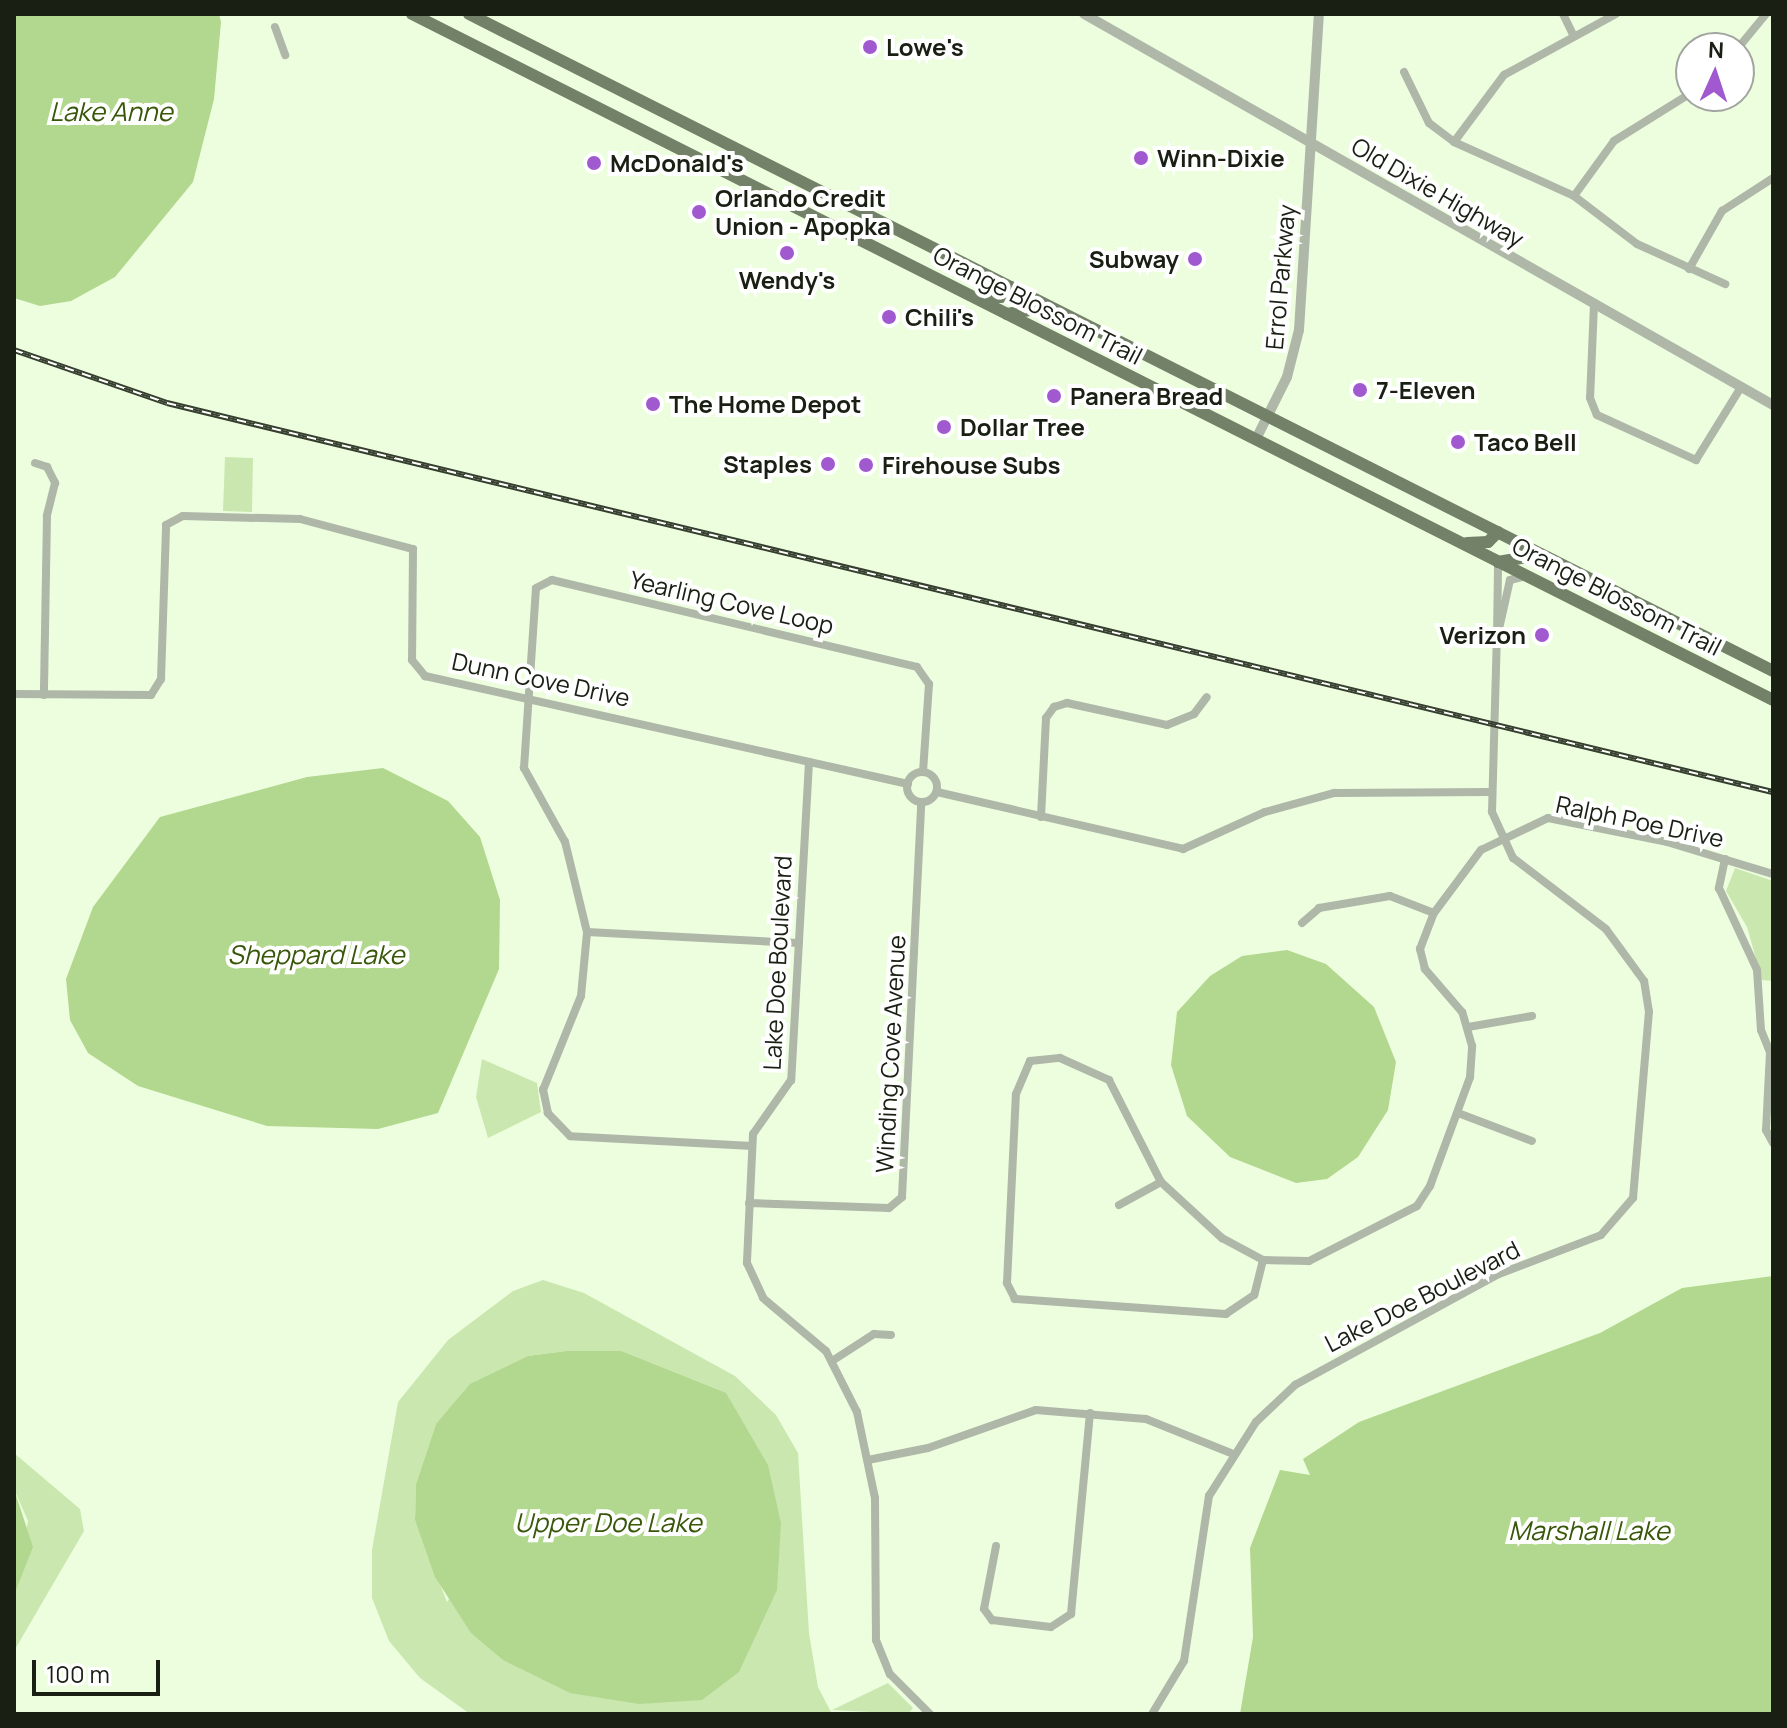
<!DOCTYPE html>
<style>
body{margin:0}
#map{position:relative;width:1787px;height:1728px;overflow:hidden;background:#edfede;font-family:Manrope,sans-serif}
div>[style]{position:absolute}
[style*='--x']{left:calc(var(--x)*1px);top:calc(var(--y)*1px);width:calc(var(--w)*1px);rotate:calc(var(--a)*1deg)}
.green>*{inset:0;background:#cbe7b0}
.water>*{inset:0;background:#b2d78f}
.minor>*{height:8px;margin:-4px;padding:0 4px;transform-origin:4px;border-radius:4px;background:#afb7a9}
.minor>.ring{margin:-4px;padding:0;box-sizing:content-box;background:none;border:8px solid #afb7a9;border-radius:50%}
.tertiary>*{height:10px;margin:-5px;padding:0 5px;transform-origin:5px;border-radius:5px;background:#afb7a9}
.primary>*{height:12px;margin:-6px;padding:0 6px;transform-origin:6px;border-radius:6px;background:#748169}
.rail>*{height:6px;margin-top:-3px;transform-origin:0;background:repeating-linear-gradient(90deg,#fff 0 9px,#363e2f 0 18px);box-sizing:border-box;border-block:2px solid #363e2f}
.dots>*{width:22px;height:22px;translate:-50% -50%;box-sizing:border-box;border:4px solid #fff;border-radius:50%}
span{translate:-50% -50%;white-space:nowrap;text-align:center;line-height:1.15;-webkit-text-stroke:8px #fff;paint-order:stroke}
.poi-label{font-size:24px;color:#191f13;font-weight:700}
.left{translate:0 -50%;text-align:left}
.right{translate:-100% -50%;text-align:right}
.street-label{font-size:24px;color:#191f13}
.water-label{font-size:26px;color:#385709;font-style:italic}
.frame{position:absolute;inset:0;border:16px solid #191f13;pointer-events:none}
.north{position:absolute;left:1675px;top:32px;width:80px;height:80px;box-sizing:border-box;background:#fff;border:2px solid #a3a5a1;border-radius:50%;rotate:3deg;font-size:22px;font-weight:700;line-height:32px;text-align:center;color:#191f13}
.north::after{content:'';display:block;margin:auto;width:28px;height:36px;background:#a059ce;clip-path:polygon(50% 0,100% 100%,50% 72%,0 100%)}
.scale{position:absolute;left:32px;top:1660px;width:128px;height:36px;box-sizing:border-box;border:4px solid #191f13;border-top:0;padding-left:10px;font-size:24px;line-height:28px;white-space:nowrap;color:#191f13;-webkit-text-stroke:6px #fff;paint-order:stroke}
</style>
<div id="map">
<div class="green">
<div style="clip-path:polygon(225px 457px,253px 458px,252px 512px,223px 511px)"></div>
<div style="clip-path:polygon(1735px 868px,1773px 881px,1773px 981px,1762px 980px,1747px 927px,1726px 891px)"></div>
<div style="clip-path:polygon(482px 1059px,537px 1083px,541px 1112px,488px 1138px,476px 1097px)"></div>
<div style="clip-path:polygon(evenodd,543px 1280px,584px 1293px,735px 1376px,776px 1415px,798px 1453px,809px 1633px,818px 1687px,832px 1714px,470px 1714px,420px 1678px,389px 1641px,372px 1598px,372px 1550px,398px 1402px,448px 1340px,513px 1291px,543px 1280px,566px 1351px,621px 1351px,447px 1602px,415px 1520px,416px 1484px,436px 1424px,528px 1356px,566px 1351px)"></div>
<div style="clip-path:polygon(14px 1453px,80px 1509px,84px 1531px,14px 1651px,14px 1595px,28px 1521px,14px 1489px)"></div>
<div style="clip-path:polygon(888px 1683px,913px 1708px,908px 1714px,832px 1710px)"></div>
</div>
<div class="water">
<div style="clip-path:polygon(14px 14px,219px 14px,221px 22px,214px 99px,193px 182px,115px 277px,71px 301px,40px 306px,14px 298px)"></div>
<div style="clip-path:polygon(383px 768px,448px 801px,480px 837px,500px 900px,499px 969px,438px 1113px,378px 1129px,267px 1126px,138px 1086px,88px 1053px,70px 1020px,66px 979px,93px 907px,160px 817px,307px 777px)"></div>
<div style="clip-path:polygon(1287px 950px,1326px 964px,1374px 1007px,1396px 1062px,1388px 1110px,1358px 1157px,1327px 1179px,1296px 1183px,1230px 1157px,1187px 1116px,1171px 1065px,1177px 1012px,1210px 976px,1242px 956px)"></div>
<div style="clip-path:polygon(1773px 1276px,1773px 1714px,1240px 1714px,1253px 1637px,1250px 1548px,1280px 1470px,1310px 1475px,1303px 1459px,1359px 1422px,1600px 1333px,1682px 1288px)"></div>
<div style="clip-path:polygon(566px 1351px,621px 1351px,726px 1393px,768px 1465px,781px 1523px,777px 1590px,739px 1672px,702px 1700px,639px 1704px,570px 1693px,503px 1660px,471px 1633px,435px 1577px,415px 1520px,416px 1484px,436px 1424px,470px 1384px,528px 1356px)"></div>
<div style="clip-path:polygon(14px 1489px,33px 1547px,14px 1595px)"></div>
</div>
<div class="minor">
<div style="--x:1563;--y:14;--w:25;--a:64"></div>
<div style="--x:275;--y:27;--w:30;--a:70"></div>
<div style="--x:1738;--y:48;--w:44;--a:-50.5"></div>
<div style="--x:1404;--y:72;--w:57;--a:63.9"></div>
<div style="--x:1429;--y:123;--w:31;--a:37"></div>
<div style="--x:1454;--y:142;--w:132;--a:24.2"></div>
<div style="--x:1574;--y:196;--w:79;--a:37.3"></div>
<div style="--x:1637;--y:244;--w:97;--a:24.4"></div>
<div style="--x:1454;--y:142;--w:84;--a:-53.3"></div>
<div style="--x:1504;--y:75;--w:128;--a:-28.6"></div>
<div style="--x:1574;--y:196;--w:68;--a:-54"></div>
<div style="--x:1614;--y:141;--w:91;--a:-31.9"></div>
<div style="--x:1689;--y:269;--w:67;--a:-60.4"></div>
<div style="--x:1722;--y:211;--w:61;--a:-32.9"></div>
<div style="--x:1594;--y:304;--w:94;--a:92.4"></div>
<div style="--x:1590;--y:398;--w:18;--a:68"></div>
<div style="--x:1597;--y:415;--w:109;--a:24.4"></div>
<div style="--x:1696;--y:460;--w:86;--a:-58.3"></div>
<div style="--x:35;--y:463;--w:13;--a:18"></div>
<div style="--x:47;--y:467;--w:18;--a:63"></div>
<div style="--x:55;--y:483;--w:34;--a:104"></div>
<div style="--x:47;--y:516;--w:179;--a:91"></div>
<div style="--x:1497;--y:638;--w:76;--a:-89.2"></div>
<div style="--x:14;--y:694;--w:137;--a:0.4"></div>
<div style="--x:151;--y:695;--w:19;--a:-58"></div>
<div style="--x:161;--y:679;--w:154;--a:-88.1"></div>
<div style="--x:166;--y:525;--w:19;--a:-28"></div>
<div style="--x:183;--y:516;--w:117;--a:1.5"></div>
<div style="--x:300;--y:519;--w:117;--a:14.9"></div>
<div style="--x:413;--y:549;--w:111;--a:90.5"></div>
<div style="--x:412;--y:660;--w:21;--a:51"></div>
<div style="--x:425;--y:676;--w:495;--a:12.6"></div>
<div style="--x:809;--y:762;--w:319;--a:93.2"></div>
<div style="--x:791;--y:1080;--w:66;--a:125.1"></div>
<div style="--x:753;--y:1134;--w:129;--a:92.7"></div>
<div style="--x:747;--y:1263;--w:38;--a:65"></div>
<div style="--x:763;--y:1298;--w:82;--a:40.1"></div>
<div style="--x:826;--y:1351;--w:68;--a:63.1"></div>
<div style="--x:857;--y:1412;--w:88;--a:78.2"></div>
<div style="--x:875;--y:1498;--w:142;--a:89.6"></div>
<div style="--x:876;--y:1640;--w:37;--a:68"></div>
<div style="--x:890;--y:1674;--w:57;--a:45"></div>
<div class="ring" style="left:907px;top:772px;width:22px;height:22px"></div>
<div style="--x:937;--y:792;--w:253;--a:13"></div>
<div style="--x:1183;--y:849;--w:90;--a:-24.3"></div>
<div style="--x:1265;--y:812;--w:72;--a:-15.4"></div>
<div style="--x:1334;--y:793;--w:156;--a:-0.4"></div>
<div style="--x:1041;--y:817;--w:99;--a:-87.1"></div>
<div style="--x:1046;--y:718;--w:14;--a:-54"></div>
<div style="--x:1054;--y:707;--w:14;--a:-17"></div>
<div style="--x:1067;--y:703;--w:102;--a:12.4"></div>
<div style="--x:1167;--y:725;--w:29;--a:-22"></div>
<div style="--x:1194;--y:714;--w:21;--a:-53"></div>
<div style="--x:1725;--y:859;--w:30;--a:102"></div>
<div style="--x:1719;--y:888;--w:90;--a:65.1"></div>
<div style="--x:1757;--y:970;--w:60;--a:86.2"></div>
<div style="--x:1761;--y:1030;--w:24;--a:68"></div>
<div style="--x:1770;--y:1052;--w:78;--a:92.9"></div>
<div style="--x:1766;--y:1130;--w:15;--a:62"></div>
<div style="--x:1302;--y:923;--w:23;--a:-41"></div>
<div style="--x:1319;--y:908;--w:72;--a:-9.6"></div>
<div style="--x:1390;--y:896;--w:47;--a:21.1"></div>
<div style="--x:587;--y:932;--w:212;--a:3"></div>
<div style="--x:1468;--y:1027;--w:65;--a:-9.8"></div>
<div style="--x:1458;--y:1113;--w:79;--a:20.7"></div>
<div style="--x:752;--y:1146;--w:182;--a:-176.9"></div>
<div style="--x:570;--y:1136;--w:32;--a:-134"></div>
<div style="--x:548;--y:1113;--w:24;--a:-102"></div>
<div style="--x:543;--y:1090;--w:101;--a:-68"></div>
<div style="--x:581;--y:996;--w:64;--a:-84.6"></div>
<div style="--x:587;--y:932;--w:93;--a:-103.7"></div>
<div style="--x:565;--y:842;--w:85;--a:-119"></div>
<div style="--x:524;--y:768;--w:180;--a:-86.2"></div>
<div style="--x:536;--y:588;--w:18;--a:-27"></div>
<div style="--x:552;--y:580;--w:375;--a:13.4"></div>
<div style="--x:917;--y:667;--w:21;--a:55"></div>
<div style="--x:929;--y:684;--w:88;--a:93.9"></div>
<div style="--x:749;--y:1203;--w:140;--a:2"></div>
<div style="--x:889;--y:1208;--w:17;--a:-40"></div>
<div style="--x:902;--y:1197;--w:395;--a:-87.2"></div>
<div style="--x:1119;--y:1205;--w:48;--a:-28.7"></div>
<div style="--x:1263;--y:1260;--w:36;--a:104"></div>
<div style="--x:1254;--y:1295;--w:34;--a:146"></div>
<div style="--x:1226;--y:1314;--w:212;--a:-175.9"></div>
<div style="--x:1015;--y:1299;--w:18;--a:-117"></div>
<div style="--x:1007;--y:1283;--w:189;--a:-87.3"></div>
<div style="--x:1016;--y:1094;--w:36;--a:-67"></div>
<div style="--x:1030;--y:1061;--w:30;--a:-6"></div>
<div style="--x:1060;--y:1058;--w:54;--a:24.2"></div>
<div style="--x:1109;--y:1080;--w:114;--a:63"></div>
<div style="--x:1161;--y:1182;--w:83;--a:42.6"></div>
<div style="--x:1222;--y:1238;--w:47;--a:28.2"></div>
<div style="--x:1263;--y:1260;--w:46;--a:1.2"></div>
<div style="--x:1309;--y:1261;--w:121;--a:-27"></div>
<div style="--x:1417;--y:1206;--w:24;--a:-57"></div>
<div style="--x:1430;--y:1186;--w:116;--a:-69.8"></div>
<div style="--x:1470;--y:1077;--w:31;--a:-86"></div>
<div style="--x:1472;--y:1046;--w:35;--a:-106"></div>
<div style="--x:1462;--y:1012;--w:57;--a:-130.7"></div>
<div style="--x:1425;--y:969;--w:21;--a:-104"></div>
<div style="--x:1420;--y:949;--w:39;--a:-69"></div>
<div style="--x:1434;--y:913;--w:79;--a:-53.3"></div>
<div style="--x:1481;--y:850;--w:74;--a:-25.5"></div>
<div style="--x:1548;--y:818;--w:121;--a:11.4"></div>
<div style="--x:1667;--y:842;--w:111;--a:16.8"></div>
<div style="--x:832;--y:1361;--w:50;--a:-32.7"></div>
<div style="--x:874;--y:1334;--w:17;--a:3"></div>
<div style="--x:868;--y:1460;--w:61;--a:-11.3"></div>
<div style="--x:928;--y:1448;--w:114;--a:-19.4"></div>
<div style="--x:1036;--y:1410;--w:110;--a:4.7"></div>
<div style="--x:1146;--y:1419;--w:92;--a:21.8"></div>
<div style="--x:996;--y:1546;--w:64;--a:100.8"></div>
<div style="--x:984;--y:1609;--w:14;--a:54"></div>
<div style="--x:992;--y:1620;--w:59;--a:6.8"></div>
<div style="--x:1051;--y:1627;--w:24;--a:-33"></div>
<div style="--x:1071;--y:1614;--w:202;--a:-84.6"></div>
<div style="--x:1152;--y:1714;--w:62;--a:-58.9"></div>
<div style="--x:1184;--y:1661;--w:167;--a:-81.4"></div>
<div style="--x:1209;--y:1496;--w:88;--a:-57.6"></div>
<div style="--x:1256;--y:1422;--w:54;--a:-43.5"></div>
<div style="--x:1295;--y:1385;--w:232;--a:-28.6"></div>
<div style="--x:1499;--y:1274;--w:109;--a:-20.9"></div>
<div style="--x:1601;--y:1235;--w:49;--a:-49.1"></div>
<div style="--x:1633;--y:1198;--w:187;--a:-85.1"></div>
<div style="--x:1649;--y:1012;--w:31;--a:-99"></div>
<div style="--x:1644;--y:981;--w:64;--a:-126.2"></div>
<div style="--x:1606;--y:929;--w:117;--a:-142.6"></div>
<div style="--x:1513;--y:858;--w:51;--a:-114.5"></div>
<div style="--x:1492;--y:812;--w:174;--a:-88.4"></div>
<div style="--x:1497;--y:638;--w:59;--a:-77.4"></div>
<div style="--x:1510;--y:580;--w:16;--a:-14"></div>
</div>
<div class="tertiary">
<div style="--x:1084;--y:14;--w:792;--a:29.57"></div>
<div style="--x:1256;--y:439;--w:69;--a:-63.4"></div>
<div style="--x:1287;--y:377;--w:49;--a:-75.7"></div>
<div style="--x:1299;--y:330;--w:317;--a:-86.4"></div>
</div>
<div class="primary">
<div style="--x:412;--y:14;--w:1524;--a:26.75"></div>
<div style="--x:469;--y:14;--w:1460;--a:26.74"></div>
<div style="--x:980;--y:297;--w:21;--a:0"></div>
<div style="--x:1001;--y:297;--w:14;--a:-45"></div>
<div style="--x:1007;--y:314;--w:39;--a:-10"></div>
<div style="--x:1467;--y:543;--w:21;--a:-3"></div>
<div style="--x:1488;--y:542;--w:14;--a:-45"></div>
<div style="--x:1498;--y:562;--w:40;--a:-10"></div>
</div>
<div class="rail">
<div style="--x:14;--y:350;--w:162;--a:19.1"></div>
<div style="--x:167;--y:403;--w:1652;--a:13.62"></div>
</div>
<div class="dots">
<div style="left:870px;top:47px;background:#a059ce"></div>
<div style="left:1141px;top:158px;background:#a059ce"></div>
<div style="left:594px;top:163px;background:#a059ce"></div>
<div style="left:699px;top:212px;background:#a059ce"></div>
<div style="left:787px;top:253px;background:#a059ce"></div>
<div style="left:1195px;top:259px;background:#a059ce"></div>
<div style="left:889px;top:317px;background:#a059ce"></div>
<div style="left:1360px;top:390px;background:#a059ce"></div>
<div style="left:1054px;top:396px;background:#a059ce"></div>
<div style="left:653px;top:404px;background:#a059ce"></div>
<div style="left:944px;top:427px;background:#a059ce"></div>
<div style="left:1458px;top:442px;background:#a059ce"></div>
<div style="left:828px;top:464px;background:#a059ce"></div>
<div style="left:866px;top:465px;background:#a059ce"></div>
<div style="left:1542px;top:635px;background:#a059ce"></div>
</div>
<div class="poi-label">
<span class="left" style="left:886px;top:47px">Lowe's</span>
<span class="left" style="left:1157px;top:158px">Winn-Dixie</span>
<span class="left" style="left:610px;top:163px">McDonald's</span>
<span class="left" style="left:715px;top:212px">Orlando Credit<br>Union - Apopka</span>
<span class="right" style="left:1179px;top:259px">Subway</span>
<span style="left:787px;top:280px">Wendy's</span>
<span class="left" style="left:905px;top:317px">Chili's</span>
<span class="left" style="left:1376px;top:390px">7-Eleven</span>
<span class="left" style="left:1070px;top:396px">Panera Bread</span>
<span class="left" style="left:669px;top:404px">The Home Depot</span>
<span class="left" style="left:960px;top:427px">Dollar Tree</span>
<span class="left" style="left:1474px;top:442px">Taco Bell</span>
<span class="right" style="left:812px;top:464px">Staples</span>
<span class="left" style="left:882px;top:465px">Firehouse Subs</span>
<span class="right" style="left:1526px;top:635px">Verizon</span>
</div>
<div class="street-label">
<span style="left:1438px;top:192px;rotate:30deg">Old Dixie Highway</span>
<span style="left:1280px;top:277px;rotate:-85deg">Errol Parkway</span>
<span style="left:1038px;top:305px;rotate:27deg">Orange Blossom Trail</span>
<span style="left:1617px;top:596px;rotate:27deg">Orange Blossom Trail</span>
<span style="left:732px;top:602px;rotate:13deg">Yearling Cove Loop</span>
<span style="left:541px;top:679px;rotate:12deg">Dunn Cove Drive</span>
<span style="left:1640px;top:821px;rotate:12deg">Ralph Poe Drive</span>
<span style="left:777px;top:963px;rotate:-87deg">Lake Doe Boulevard</span>
<span style="left:890px;top:1054px;rotate:-87deg">Winding Cove Avenue</span>
<span style="left:1422px;top:1296px;rotate:-27deg">Lake Doe Boulevard</span>
</div>
<div class="water-label">
<span style="left:111px;top:112px">Lake Anne</span>
<span style="left:316px;top:955px">Sheppard Lake</span>
<span style="left:608px;top:1523px">Upper Doe Lake</span>
<span style="left:1589px;top:1531px">Marshall Lake</span>
</div>
<div class="frame"></div>
<div class="north">N</div>
<div class="scale">100 m</div>
</div>
